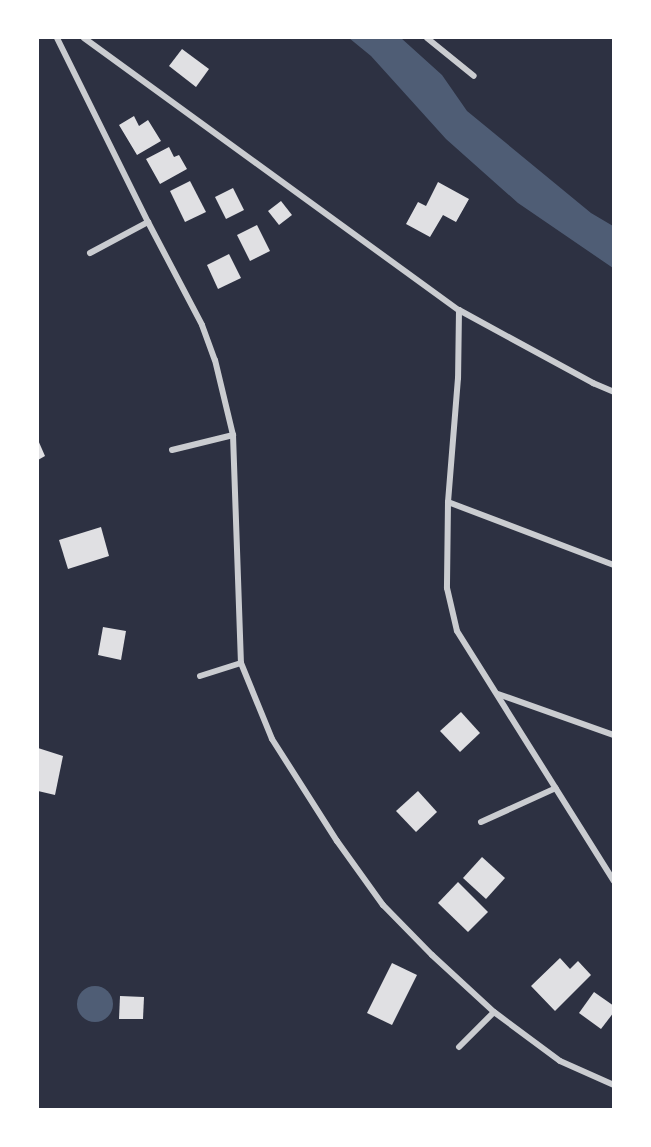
<!DOCTYPE html>
<style>
body{margin:0}
#map{position:relative;width:651px;height:1147px;overflow:hidden;background:#2d3142;font-family:Ubuntu,sans-serif}
div>[style]{position:absolute}
.water>*{inset:0;background:#4f5d75}
.round{border-radius:50%}
.building>*{inset:0;background:#e0e0e3}
.minor>*{height:6px;margin:-3px;padding:0 3px;transform-origin:3px;border-radius:3px;background:#caccd0}
span{translate:-50% -50%;white-space:nowrap;text-align:center;line-height:1.15;-webkit-text-stroke:4.5px #fff;paint-order:stroke}
.frame{position:absolute;inset:0;border:39px solid #fff;pointer-events:none}
</style>
<div id="map">
<div class="water">
<div style="clip-path:polygon(349px 38px,401px 38px,442px 75px,467px 111px,591px 213px,613px 226px,613px 268px,518px 203px,446px 139px,371px 56px)"></div>
<div class="round" style="left:77px;top:986px;width:36px;height:36px"></div>
</div>
<div class="building">
<div style="clip-path:polygon(182px 49px,209px 69px,196px 87px,169px 66px)"></div>
<div style="clip-path:polygon(134px 116px,139px 126px,148px 120px,161px 141px,137px 155px,119px 125px)"></div>
<div style="clip-path:polygon(169px 147px,174px 157px,179px 155px,187px 169px,160px 184px,146px 159px)"></div>
<div style="clip-path:polygon(190px 181px,206px 212px,185px 222px,170px 191px)"></div>
<div style="clip-path:polygon(438px 182px,469px 199px,456px 222px,443px 215px,430px 237px,406px 224px,418px 202px,426px 206px)"></div>
<div style="clip-path:polygon(233px 188px,244px 210px,226px 219px,215px 197px)"></div>
<div style="clip-path:polygon(281px 201px,292px 215px,279px 225px,268px 211px)"></div>
<div style="clip-path:polygon(257px 225px,270px 251px,250px 261px,237px 235px)"></div>
<div style="clip-path:polygon(229px 254px,241px 278px,218px 289px,207px 265px)"></div>
<div style="clip-path:polygon(38px 440px,45px 456px,38px 460px)"></div>
<div style="clip-path:polygon(101px 527px,109px 556px,68px 569px,59px 540px)"></div>
<div style="clip-path:polygon(103px 627px,126px 631px,121px 660px,98px 655px)"></div>
<div style="clip-path:polygon(461px 712px,480px 733px,460px 752px,440px 731px)"></div>
<div style="clip-path:polygon(38px 748px,63px 756px,55px 795px,38px 791px)"></div>
<div style="clip-path:polygon(418px 791px,437px 812px,416px 832px,396px 811px)"></div>
<div style="clip-path:polygon(482px 857px,505px 878px,486px 899px,463px 878px)"></div>
<div style="clip-path:polygon(458px 882px,488px 912px,468px 932px,438px 903px)"></div>
<div style="clip-path:polygon(560px 958px,570px 969px,578px 961px,591px 975px,555px 1011px,531px 986px)"></div>
<div style="clip-path:polygon(392px 963px,417px 975px,392px 1025px,367px 1013px)"></div>
<div style="clip-path:polygon(594px 992px,614px 1006px,614px 1012px,601px 1029px,579px 1013px)"></div>
<div style="clip-path:polygon(120px 996px,144px 997px,143px 1019px,119px 1019px)"></div>
</div>
<div class="minor">
<div style="left:57px;top:38px;width:205px;rotate:63.7deg"></div>
<div style="left:148px;top:222px;width:116px;rotate:62.3deg"></div>
<div style="left:202px;top:325px;width:37px;rotate:70deg"></div>
<div style="left:215px;top:360px;width:77px;rotate:76.5deg"></div>
<div style="left:233px;top:435px;width:228px;rotate:88deg"></div>
<div style="left:241px;top:663px;width:82px;rotate:67.8deg"></div>
<div style="left:272px;top:739px;width:121px;rotate:57.5deg"></div>
<div style="left:337px;top:841px;width:79px;rotate:54.3deg"></div>
<div style="left:383px;top:905px;width:70px;rotate:45.6deg"></div>
<div style="left:432px;top:955px;width:84px;rotate:42.6deg"></div>
<div style="left:494px;top:1012px;width:82px;rotate:36.6deg"></div>
<div style="left:560px;top:1061px;width:59px;rotate:24deg"></div>
<div style="left:84px;top:38px;width:463px;rotate:36deg"></div>
<div style="left:459px;top:310px;width:153px;rotate:28.6deg"></div>
<div style="left:593px;top:383px;width:23px;rotate:23deg"></div>
<div style="left:427px;top:38px;width:60px;rotate:39deg"></div>
<div style="left:90px;top:253px;width:66px;rotate:-28.1deg"></div>
<div style="left:459px;top:310px;width:68px;rotate:90.8deg"></div>
<div style="left:458px;top:378px;width:124px;rotate:94.6deg"></div>
<div style="left:448px;top:502px;width:86px;rotate:90.7deg"></div>
<div style="left:447px;top:588px;width:44px;rotate:76.9deg"></div>
<div style="left:457px;top:631px;width:295px;rotate:57.9deg"></div>
<div style="left:172px;top:450px;width:63px;rotate:-13.8deg"></div>
<div style="left:448px;top:502px;width:178px;rotate:20.8deg"></div>
<div style="left:200px;top:676px;width:43px;rotate:-17.6deg"></div>
<div style="left:498px;top:694px;width:123px;rotate:19.5deg"></div>
<div style="left:481px;top:822px;width:82px;rotate:-24.4deg"></div>
<div style="left:459px;top:1047px;width:49px;rotate:-45deg"></div>
</div>
<div class="frame"></div>
</div>
